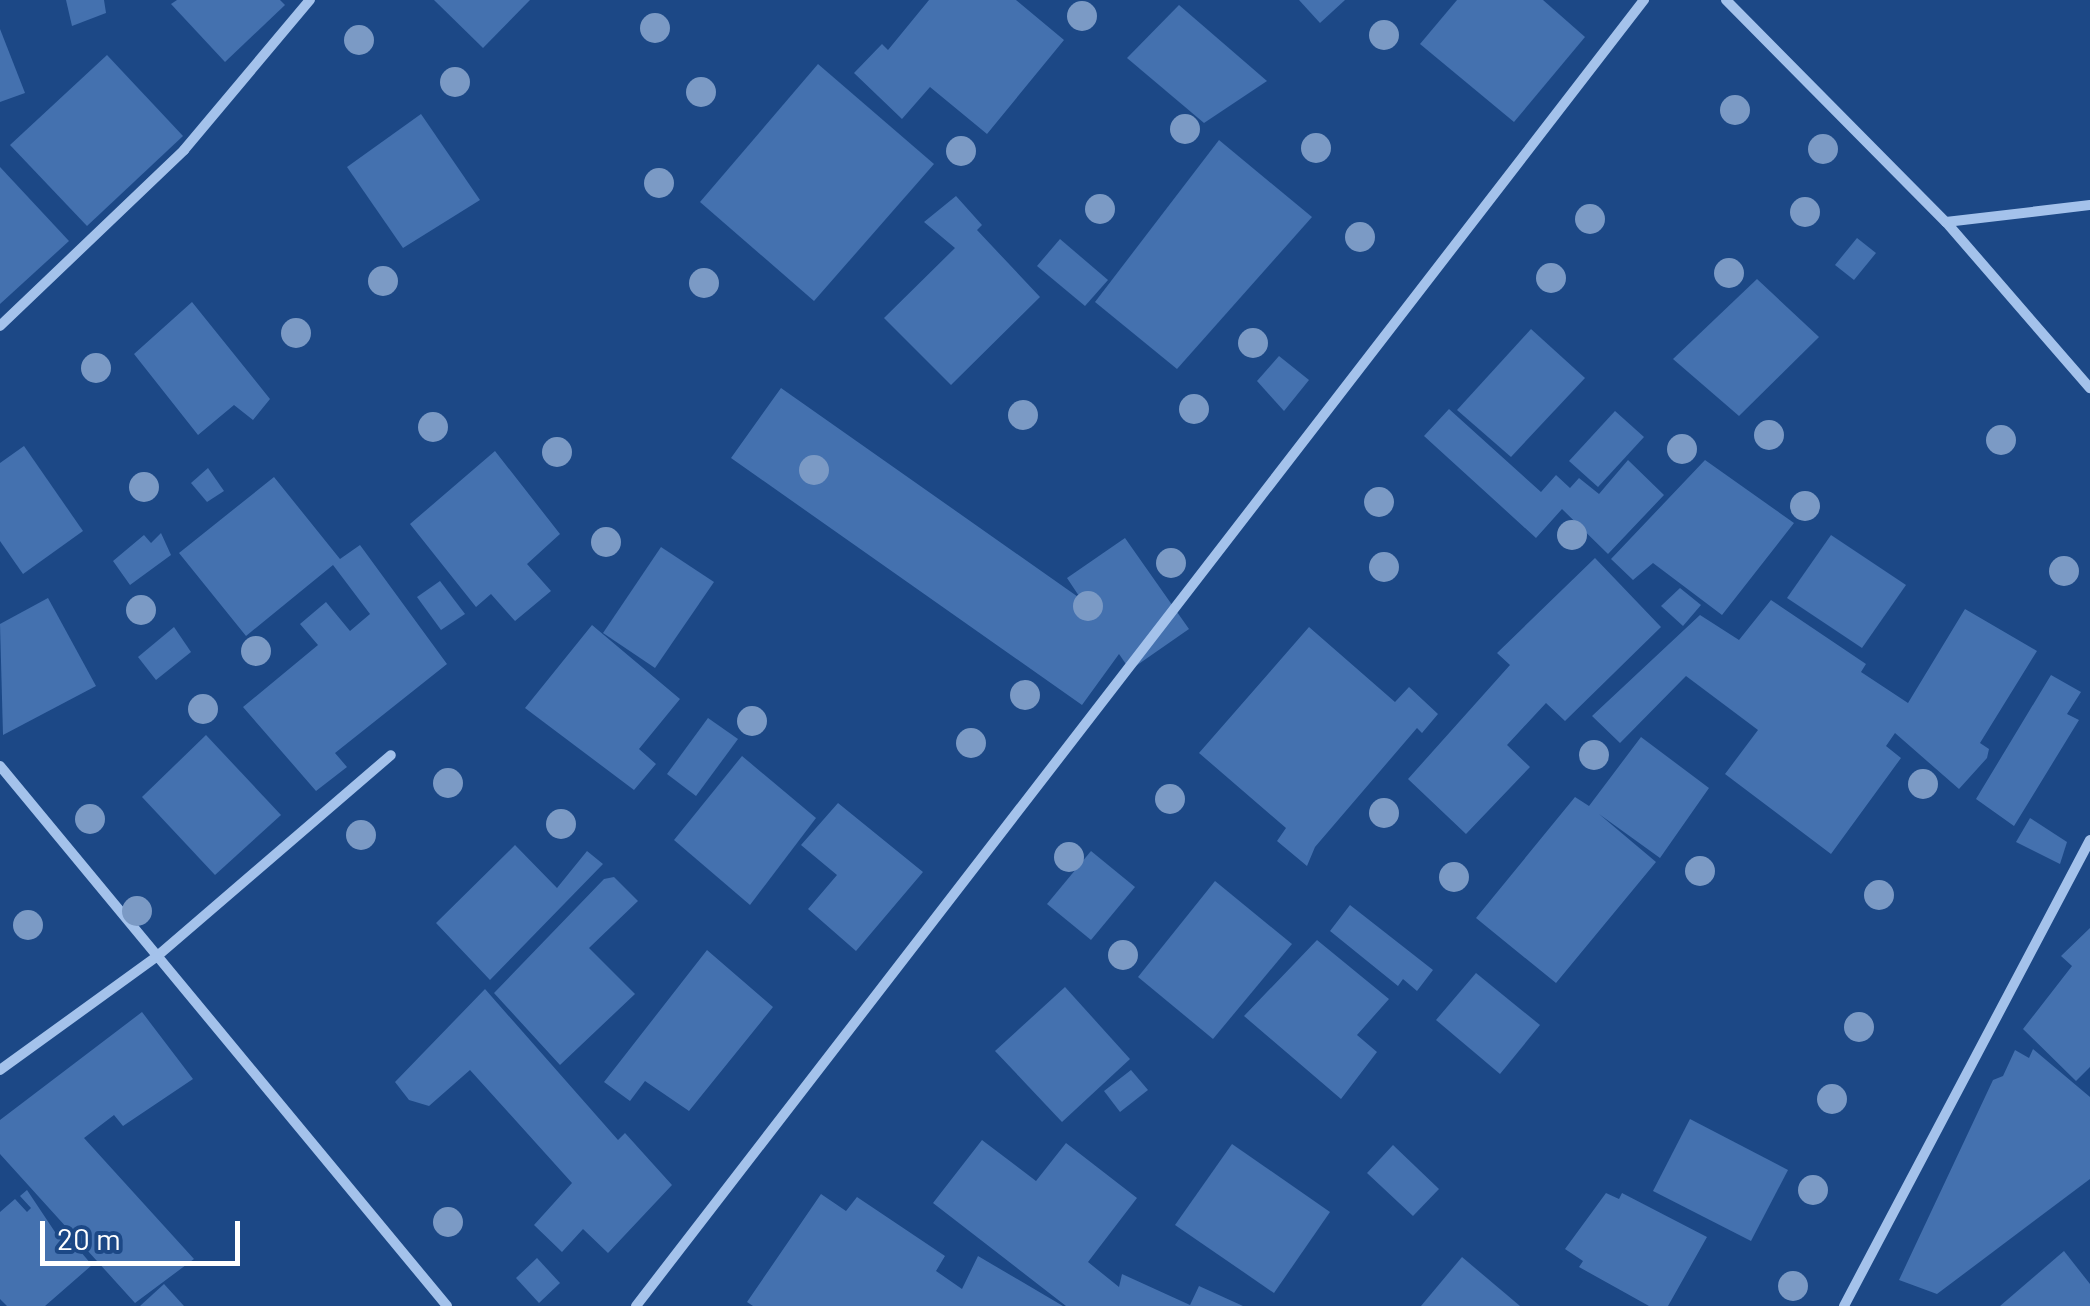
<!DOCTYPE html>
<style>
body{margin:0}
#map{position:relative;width:2090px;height:1306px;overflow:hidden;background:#1c4886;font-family:Barlow,sans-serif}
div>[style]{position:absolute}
.building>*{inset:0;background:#4471af}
.minor>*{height:10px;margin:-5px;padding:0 5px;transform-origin:5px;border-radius:5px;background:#a4c2eb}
.trees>*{width:30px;height:30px;margin:-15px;border-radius:50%;background:#7b9ac5}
span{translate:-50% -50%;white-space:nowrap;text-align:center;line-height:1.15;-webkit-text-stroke:9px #1c4886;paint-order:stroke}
.scale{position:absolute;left:40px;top:1221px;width:200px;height:45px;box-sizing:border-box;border:5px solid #fff;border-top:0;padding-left:12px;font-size:30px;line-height:35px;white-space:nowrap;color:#fff;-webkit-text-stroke:8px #1c4886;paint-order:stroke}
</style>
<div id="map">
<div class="building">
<div style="clip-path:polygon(66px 0,104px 0,106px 13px,72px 26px)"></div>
<div style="clip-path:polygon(177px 0,280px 0,285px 5px,225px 62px,171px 4px)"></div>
<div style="clip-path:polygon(434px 0,530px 0,483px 48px)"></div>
<div style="clip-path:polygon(929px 0,1016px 0,1064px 40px,987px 134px,930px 87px,902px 119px,854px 73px,882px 44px,888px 50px)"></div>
<div style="clip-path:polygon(1299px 0,1345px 0,1320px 23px)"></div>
<div style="clip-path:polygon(1457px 0,1543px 0,1585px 37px,1514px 122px,1420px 44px)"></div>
<div style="clip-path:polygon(1179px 5px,1267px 81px,1204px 123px,1127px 58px)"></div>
<div style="clip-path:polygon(0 29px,25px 93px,0 102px)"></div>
<div style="clip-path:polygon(107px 55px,183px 136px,87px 226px,10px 145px)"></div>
<div style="clip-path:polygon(818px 64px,934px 164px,814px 301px,700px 202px)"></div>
<div style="clip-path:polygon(421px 114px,480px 200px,403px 248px,347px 167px)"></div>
<div style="clip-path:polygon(1219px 140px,1312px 217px,1177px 369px,1095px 302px)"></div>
<div style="clip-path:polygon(0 167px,69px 241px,0 304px)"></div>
<div style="clip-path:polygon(956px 196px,982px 225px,977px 230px,1040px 297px,951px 385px,884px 318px,955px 248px,924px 222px)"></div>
<div style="clip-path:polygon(1857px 238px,1876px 253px,1854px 280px,1835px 265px)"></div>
<div style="clip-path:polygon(1060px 239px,1108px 280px,1085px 306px,1037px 266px)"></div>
<div style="clip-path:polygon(1757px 279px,1819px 337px,1739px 416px,1673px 359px)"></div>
<div style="clip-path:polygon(192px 302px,270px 399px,253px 420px,234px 405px,198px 435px,134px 354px)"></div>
<div style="clip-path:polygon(1531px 329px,1585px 378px,1511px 457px,1457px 410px)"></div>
<div style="clip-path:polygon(1279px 356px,1309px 380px,1284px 411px,1257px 381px)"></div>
<div style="clip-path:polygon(781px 388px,1081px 599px,1067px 578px,1125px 538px,1189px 629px,1130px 670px,1119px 654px,1082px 705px,731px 458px)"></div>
<div style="clip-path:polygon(1449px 409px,1541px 492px,1556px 475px,1570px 488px,1579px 478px,1599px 494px,1628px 460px,1664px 495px,1608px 554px,1562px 509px,1536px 538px,1424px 436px)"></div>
<div style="clip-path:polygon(1615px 411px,1644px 437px,1598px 487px,1569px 461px)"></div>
<div style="clip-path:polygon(24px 446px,83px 531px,23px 574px,0 541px,0 463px)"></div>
<div style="clip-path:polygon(495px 451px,560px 534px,527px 564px,551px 591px,515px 621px,491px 594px,476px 607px,410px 524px)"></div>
<div style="clip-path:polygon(1705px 460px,1794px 523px,1722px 615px,1653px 563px,1633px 580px,1611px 559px)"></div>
<div style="clip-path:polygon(208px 468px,224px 491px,207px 502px,191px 483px)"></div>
<div style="clip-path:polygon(274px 477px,340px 559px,360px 545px,447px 664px,335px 753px,347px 767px,316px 791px,243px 707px,318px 645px,300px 624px,326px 602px,350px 631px,370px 614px,333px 565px,246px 636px,179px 553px)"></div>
<div style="clip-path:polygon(161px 533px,171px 555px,130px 585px,113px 561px,144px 535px,151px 543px)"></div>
<div style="clip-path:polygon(1831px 535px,1906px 585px,1862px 648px,1787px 598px)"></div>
<div style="clip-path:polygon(661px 547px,714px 582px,655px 668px,603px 633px)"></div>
<div style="clip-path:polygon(1595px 558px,1661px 627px,1565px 721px,1546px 703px,1507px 745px,1530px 767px,1466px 834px,1408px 779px,1510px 665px,1497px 653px)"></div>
<div style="clip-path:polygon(440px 581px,465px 614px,441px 630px,417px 597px)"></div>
<div style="clip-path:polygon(1680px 588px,1701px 605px,1683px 626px,1661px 606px)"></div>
<div style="clip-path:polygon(48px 598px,96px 686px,3px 735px,0 624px)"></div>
<div style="clip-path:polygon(1771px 600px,1866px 664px,1861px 672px,1908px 703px,1965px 609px,2037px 651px,1980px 743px,1989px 749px,1987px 758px,1959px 789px,1895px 733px,1886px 746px,1901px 758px,1831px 854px,1725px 774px,1758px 730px,1686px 676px,1620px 743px,1592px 716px,1700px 615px,1739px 640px)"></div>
<div style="clip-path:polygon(592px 625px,680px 699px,639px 749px,656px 764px,634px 790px,525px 708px)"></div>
<div style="clip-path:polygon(174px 627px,191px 652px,156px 680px,138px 657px)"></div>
<div style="clip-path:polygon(1309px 627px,1395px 702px,1409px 687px,1438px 714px,1422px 733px,1417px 728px,1315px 847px,1307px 866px,1277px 841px,1286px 828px,1199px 753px)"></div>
<div style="clip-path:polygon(2051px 675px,2081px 692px,2067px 714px,2079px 720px,2014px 826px,1976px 799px)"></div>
<div style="clip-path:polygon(708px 718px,738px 739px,696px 796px,667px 774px)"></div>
<div style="clip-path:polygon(206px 735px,281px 815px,215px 875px,142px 797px)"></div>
<div style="clip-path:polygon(1641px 737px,1709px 788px,1660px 858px,1599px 814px,1656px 862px,1556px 983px,1476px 918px,1575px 797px,1589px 806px)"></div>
<div style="clip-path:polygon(742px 756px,816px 818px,750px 905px,674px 840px)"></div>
<div style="clip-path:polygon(838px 803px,923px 872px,856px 951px,808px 909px,837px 875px,801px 845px)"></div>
<div style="clip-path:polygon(2030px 818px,2067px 842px,2060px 864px,2016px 842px)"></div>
<div style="clip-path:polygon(515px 845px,557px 888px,587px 851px,603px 864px,490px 980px,436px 923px)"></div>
<div style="clip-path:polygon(1091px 851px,1135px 887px,1091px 940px,1047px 904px)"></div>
<div style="clip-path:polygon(614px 877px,638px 901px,589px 948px,635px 994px,560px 1065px,494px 993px,604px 879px)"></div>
<div style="clip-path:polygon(1215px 881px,1292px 944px,1213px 1039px,1138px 977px)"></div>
<div style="clip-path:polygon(1350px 905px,1433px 970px,1417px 991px,1403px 979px,1398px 986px,1330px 931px)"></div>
<div style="clip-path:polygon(2090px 928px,2090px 1067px,2076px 1081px,2023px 1029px,2072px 966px,2061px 956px)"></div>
<div style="clip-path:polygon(1317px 940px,1389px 999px,1357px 1035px,1377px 1052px,1341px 1099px,1244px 1016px)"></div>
<div style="clip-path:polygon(707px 950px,773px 1007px,689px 1111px,645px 1081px,630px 1101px,604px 1082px)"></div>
<div style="clip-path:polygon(1476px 973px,1540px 1025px,1500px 1074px,1436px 1020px)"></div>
<div style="clip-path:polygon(1065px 987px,1130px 1059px,1062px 1122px,995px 1051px)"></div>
<div style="clip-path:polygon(485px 989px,618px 1140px,625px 1133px,672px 1185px,608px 1253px,583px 1229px,562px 1252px,534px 1225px,572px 1183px,470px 1070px,429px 1106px,409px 1100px,395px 1082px)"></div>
<div style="clip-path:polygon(142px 1012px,193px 1079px,123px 1126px,114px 1115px,84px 1138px,194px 1259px,135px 1303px,0 1154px,0 1120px)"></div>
<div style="clip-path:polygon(2033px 1049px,2090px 1097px,2090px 1179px,1937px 1294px,1899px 1280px,1993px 1080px,2003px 1076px,2015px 1050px,2029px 1058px)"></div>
<div style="clip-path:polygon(1131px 1070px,1148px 1090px,1120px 1112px,1104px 1091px)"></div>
<div style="clip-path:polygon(1690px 1119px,1788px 1170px,1751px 1241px,1653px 1191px)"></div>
<div style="clip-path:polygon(982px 1140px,1036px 1181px,1066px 1143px,1137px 1198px,1088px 1262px,1119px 1287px,1122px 1274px,1190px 1305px,1199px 1286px,1243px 1306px,1066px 1306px,933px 1203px)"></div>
<div style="clip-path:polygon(1232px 1144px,1330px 1212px,1274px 1293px,1175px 1225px)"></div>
<div style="clip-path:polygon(1393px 1145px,1439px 1189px,1413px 1216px,1367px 1173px)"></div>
<div style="clip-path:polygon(27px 1190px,57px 1235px,62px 1230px,92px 1265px,45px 1306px,7px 1306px,0 1299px,0 1212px,15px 1199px,27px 1212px,31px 1208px,20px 1196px)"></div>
<div style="clip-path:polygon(1606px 1193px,1619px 1199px,1622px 1193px,1707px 1237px,1668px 1306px,1649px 1306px,1579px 1267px,1583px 1261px,1565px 1249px)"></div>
<div style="clip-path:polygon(821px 1194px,846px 1211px,857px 1197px,945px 1256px,936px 1271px,962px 1289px,978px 1256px,1063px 1306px,753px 1306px,747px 1302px)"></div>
<div style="clip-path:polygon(2064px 1251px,2090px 1284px,2090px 1306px,2000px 1306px)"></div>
<div style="clip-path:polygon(1462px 1257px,1520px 1306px,1421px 1306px)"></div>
<div style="clip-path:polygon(537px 1258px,560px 1283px,539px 1303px,516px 1278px)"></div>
<div style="clip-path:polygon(164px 1284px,184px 1306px,140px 1306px)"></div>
</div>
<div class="minor">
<div style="left:1726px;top:0;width:313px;rotate:45.3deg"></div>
<div style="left:1946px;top:222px;width:220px;rotate:49.1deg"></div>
<div style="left:1946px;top:222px;width:145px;rotate:-6.7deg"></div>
<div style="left:0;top:326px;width:255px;rotate:-43.7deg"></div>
<div style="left:184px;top:150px;width:196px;rotate:-50deg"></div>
<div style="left:0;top:766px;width:701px;rotate:50.38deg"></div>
<div style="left:0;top:1070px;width:191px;rotate:-35.9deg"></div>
<div style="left:155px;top:958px;width:311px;rotate:-40.7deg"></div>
<div style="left:636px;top:1306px;width:1650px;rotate:-52.34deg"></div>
<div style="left:1844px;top:1306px;width:527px;rotate:-62.17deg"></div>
</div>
<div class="trees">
<div style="left:1082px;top:16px"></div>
<div style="left:655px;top:28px"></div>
<div style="left:1384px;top:35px"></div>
<div style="left:359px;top:40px"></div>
<div style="left:455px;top:82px"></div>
<div style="left:701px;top:92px"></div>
<div style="left:1735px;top:110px"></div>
<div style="left:1185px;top:129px"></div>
<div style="left:1316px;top:148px"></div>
<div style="left:1823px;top:149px"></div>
<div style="left:961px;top:151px"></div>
<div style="left:659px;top:183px"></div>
<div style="left:1100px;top:209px"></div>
<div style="left:1805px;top:212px"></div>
<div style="left:1590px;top:219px"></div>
<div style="left:1360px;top:237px"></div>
<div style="left:1729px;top:273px"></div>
<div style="left:1551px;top:278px"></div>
<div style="left:383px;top:281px"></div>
<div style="left:704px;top:283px"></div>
<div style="left:296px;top:333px"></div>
<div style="left:1253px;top:343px"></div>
<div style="left:96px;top:368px"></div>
<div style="left:1194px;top:409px"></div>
<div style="left:1023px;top:415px"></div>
<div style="left:433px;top:427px"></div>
<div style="left:1769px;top:435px"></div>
<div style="left:2001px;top:440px"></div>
<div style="left:1682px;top:449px"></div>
<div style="left:557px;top:452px"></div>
<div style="left:814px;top:470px"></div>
<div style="left:144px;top:487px"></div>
<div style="left:1379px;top:502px"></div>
<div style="left:1805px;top:506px"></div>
<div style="left:1572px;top:535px"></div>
<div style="left:606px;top:542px"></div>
<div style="left:1171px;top:563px"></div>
<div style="left:1384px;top:567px"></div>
<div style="left:2064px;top:571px"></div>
<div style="left:1088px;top:606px"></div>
<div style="left:141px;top:610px"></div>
<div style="left:256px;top:651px"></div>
<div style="left:1025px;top:695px"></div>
<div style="left:203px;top:709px"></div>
<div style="left:752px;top:721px"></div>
<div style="left:971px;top:743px"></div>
<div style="left:1594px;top:755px"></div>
<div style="left:448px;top:783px"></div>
<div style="left:1923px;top:784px"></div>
<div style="left:1170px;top:799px"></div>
<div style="left:1384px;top:813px"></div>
<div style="left:90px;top:819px"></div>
<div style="left:561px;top:824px"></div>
<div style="left:361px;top:835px"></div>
<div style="left:1069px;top:857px"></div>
<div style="left:1700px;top:871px"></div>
<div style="left:1454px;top:877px"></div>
<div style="left:1879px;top:895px"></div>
<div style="left:137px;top:911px"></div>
<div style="left:28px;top:925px"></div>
<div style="left:1123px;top:955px"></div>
<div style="left:1859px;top:1027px"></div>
<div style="left:1832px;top:1099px"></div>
<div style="left:1813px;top:1190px"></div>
<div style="left:448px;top:1222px"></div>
<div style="left:1793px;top:1286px"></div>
</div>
<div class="scale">20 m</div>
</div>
